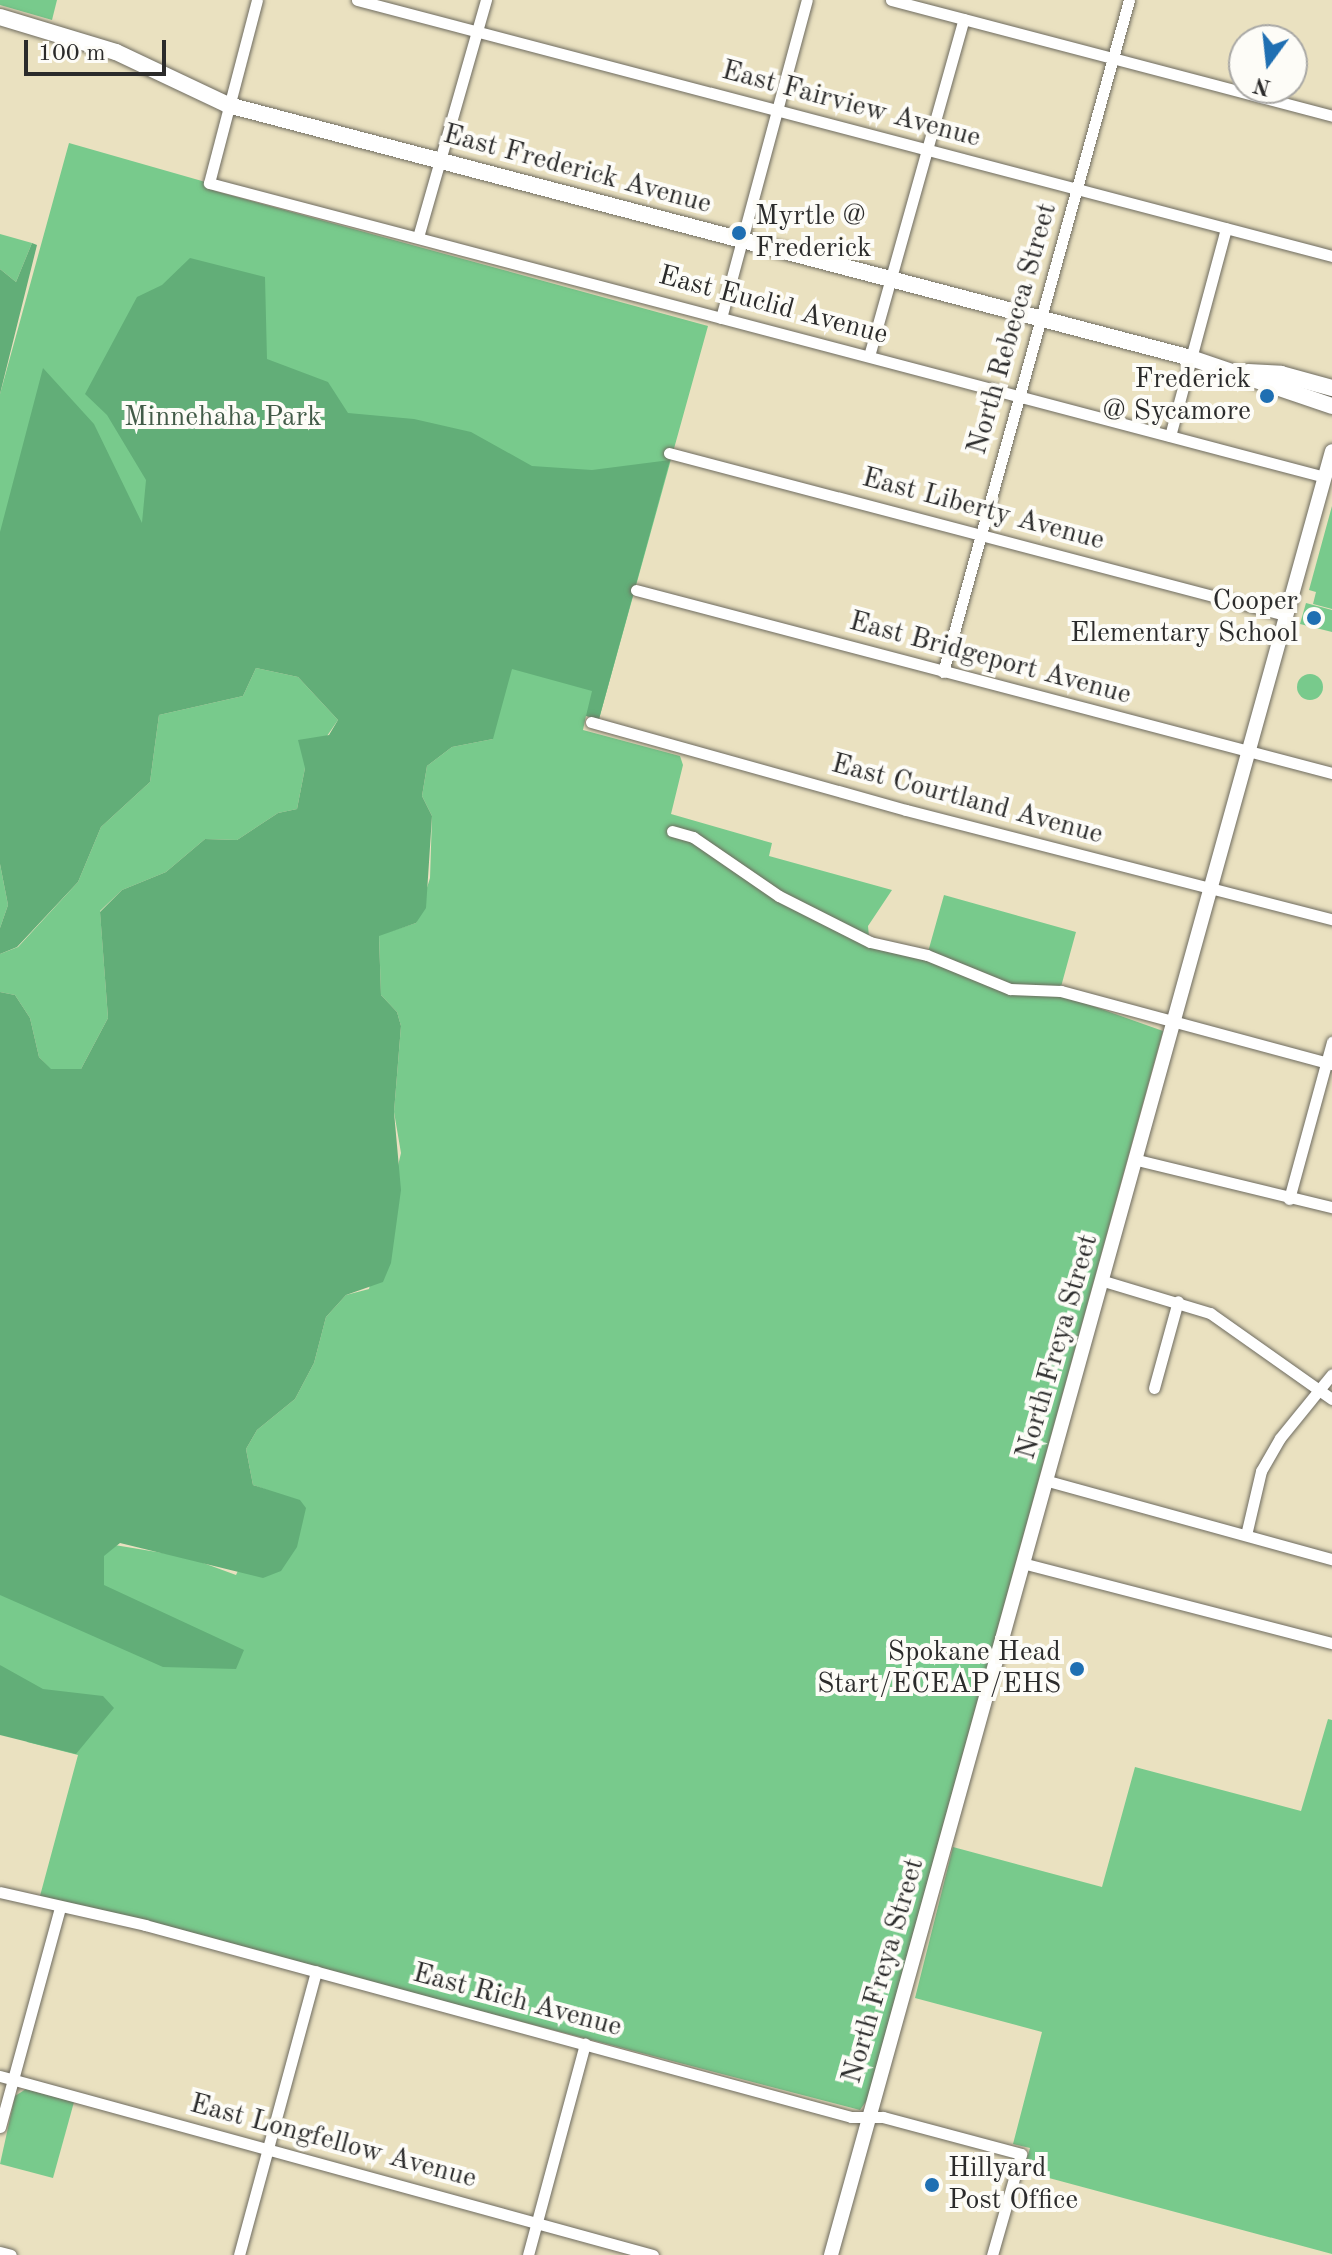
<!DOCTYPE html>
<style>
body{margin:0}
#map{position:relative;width:1332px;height:2255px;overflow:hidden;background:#eae1c0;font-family:"Old Standard TT",serif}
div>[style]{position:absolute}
.green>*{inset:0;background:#78ca8c}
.round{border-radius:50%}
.forest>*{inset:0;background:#62ae78}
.roads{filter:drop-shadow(0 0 2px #6e6b5f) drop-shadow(0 0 2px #6e6b5f)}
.minor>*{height:11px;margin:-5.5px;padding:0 5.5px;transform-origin:5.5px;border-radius:5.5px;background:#fff}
.tertiary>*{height:14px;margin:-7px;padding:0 7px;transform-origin:7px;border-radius:7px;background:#fff}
.secondary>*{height:16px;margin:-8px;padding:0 8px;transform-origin:8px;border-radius:8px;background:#fff}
.dots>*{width:22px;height:22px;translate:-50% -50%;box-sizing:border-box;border:4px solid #fdfcf7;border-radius:50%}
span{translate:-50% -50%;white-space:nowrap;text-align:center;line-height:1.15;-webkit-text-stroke:8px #fdfcf7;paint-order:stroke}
.street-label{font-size:28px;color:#2b2b2b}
.poi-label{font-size:28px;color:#2b2b2b}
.left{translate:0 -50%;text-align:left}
.right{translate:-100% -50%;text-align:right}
.park-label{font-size:28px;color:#425b48}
.north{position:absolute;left:1228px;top:24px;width:80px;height:80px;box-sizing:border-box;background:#fdfcf7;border:2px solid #a9a8a5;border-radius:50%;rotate:195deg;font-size:22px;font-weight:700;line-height:32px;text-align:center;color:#2b2b2b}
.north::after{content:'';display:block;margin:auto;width:28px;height:36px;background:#1f6fb2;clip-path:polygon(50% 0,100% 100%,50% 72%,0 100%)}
.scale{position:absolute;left:24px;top:40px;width:142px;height:36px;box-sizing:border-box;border:4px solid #2b2b2b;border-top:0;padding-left:10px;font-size:24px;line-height:28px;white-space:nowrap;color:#2b2b2b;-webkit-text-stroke:6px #fdfcf7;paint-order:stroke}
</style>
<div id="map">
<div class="green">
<div style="clip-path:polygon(0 0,57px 0,52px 20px,0 5px)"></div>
<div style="clip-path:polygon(69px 143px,209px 183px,215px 191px,708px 326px,599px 719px,586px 716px,583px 730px,680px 756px,683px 765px,671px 814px,772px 843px,769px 856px,892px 890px,868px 926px,869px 937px,928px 952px,944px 895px,1076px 932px,1059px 994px,1163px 1031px,867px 2100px,860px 2110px,40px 1896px,78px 1755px,27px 1742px,0 1665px,0 1526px,187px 1557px,236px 1575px,275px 1493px,253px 1485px,246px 1449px,257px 1430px,295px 1399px,314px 1363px,326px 1317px,346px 1295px,369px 1289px,401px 1153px,394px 1112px,401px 1026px,397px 1012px,381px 995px,379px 935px,416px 923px,430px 878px,432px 816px,422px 796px,427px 766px,452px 747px,493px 739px,98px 608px,0 711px,0 394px)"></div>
<div style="clip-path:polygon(0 234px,32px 243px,16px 282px,0 269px)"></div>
<div style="clip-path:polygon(1332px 506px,1332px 609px,1313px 604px,1316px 592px,1309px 590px)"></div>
<div style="clip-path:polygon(1306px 603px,1332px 610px,1332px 632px,1300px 624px)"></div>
<div style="clip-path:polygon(256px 668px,298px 677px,338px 720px,305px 768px,297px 809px,278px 813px,237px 840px,205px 839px,166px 872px,122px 890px,100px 911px,108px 1018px,81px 1069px,51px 1070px,39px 1057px,30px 1018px,15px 995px,0 992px,0 954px,18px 947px,78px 882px,101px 827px,150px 782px,159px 715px,243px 696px)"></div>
<div class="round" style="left:1297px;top:674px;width:26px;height:26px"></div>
<div style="clip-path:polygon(0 864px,8px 905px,0 928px)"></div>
<div style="clip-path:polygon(1328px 1719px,1332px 1720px,1332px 2254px,1023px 2171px,1030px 2148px,1013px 2144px,1042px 2032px,915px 1998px,953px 1847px,1102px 1887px,1135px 1767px,1301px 1811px)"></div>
<div style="clip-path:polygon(26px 2089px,74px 2102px,53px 2178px,0 2164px,15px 2096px)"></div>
</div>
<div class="forest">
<div style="clip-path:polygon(32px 243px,37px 245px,0 394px,0 269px,16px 282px)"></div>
<div style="clip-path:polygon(190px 258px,265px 277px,267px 359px,328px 382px,348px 413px,414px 419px,471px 432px,532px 466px,592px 470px,670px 460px,599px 719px,586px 716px,592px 691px,512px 669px,493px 739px,452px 747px,427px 766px,422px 796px,432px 816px,426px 908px,416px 923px,379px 936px,381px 995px,397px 1012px,401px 1026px,394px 1112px,401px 1190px,391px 1263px,383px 1282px,346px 1295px,326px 1317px,314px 1363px,295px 1399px,257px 1430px,246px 1449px,253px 1485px,300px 1500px,306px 1508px,297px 1547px,281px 1571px,263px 1578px,120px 1543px,104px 1556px,104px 1585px,244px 1650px,236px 1669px,163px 1667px,0 1595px,0 992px,15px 995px,30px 1018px,39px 1057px,51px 1069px,81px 1069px,108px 1018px,100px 912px,122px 890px,166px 872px,205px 839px,237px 840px,278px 813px,297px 809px,305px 768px,298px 740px,329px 735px,338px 720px,298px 677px,256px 668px,243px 696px,159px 715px,150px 782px,101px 827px,78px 882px,17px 947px,0 954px,0 928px,8px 905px,0 864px,0 532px,43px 368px,94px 424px,142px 523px,146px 480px,107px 415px,85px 394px,137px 297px,162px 285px)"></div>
<div style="clip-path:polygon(0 1665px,43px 1689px,103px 1696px,114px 1708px,76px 1754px,0 1735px)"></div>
</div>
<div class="roads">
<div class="minor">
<div style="left:257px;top:0;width:189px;rotate:104.7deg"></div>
<div style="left:209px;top:183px;width:1154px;rotate:14.76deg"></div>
<div style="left:357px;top:0;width:1008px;rotate:14.71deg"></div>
<div style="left:891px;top:0;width:456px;rotate:14.7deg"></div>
<div style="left:418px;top:237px;width:247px;rotate:-74deg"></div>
<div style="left:721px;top:318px;width:329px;rotate:-74.9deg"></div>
<div style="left:869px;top:356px;width:350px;rotate:-74.3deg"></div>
<div style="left:1170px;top:436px;width:215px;rotate:-74.9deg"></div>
<div style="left:669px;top:453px;width:637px;rotate:14.73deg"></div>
<div style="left:636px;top:590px;width:720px;rotate:14.73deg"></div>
<div style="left:943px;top:672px;width:697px;rotate:-74.53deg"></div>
<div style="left:591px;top:722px;width:327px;rotate:15.6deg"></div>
<div style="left:906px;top:810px;width:440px;rotate:14.4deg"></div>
<div style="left:672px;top:831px;width:22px;rotate:16deg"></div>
<div style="left:693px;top:837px;width:104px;rotate:34.5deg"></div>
<div style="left:779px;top:896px;width:102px;rotate:26.8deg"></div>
<div style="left:870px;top:942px;width:58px;rotate:12.8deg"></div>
<div style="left:927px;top:955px;width:90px;rotate:22.3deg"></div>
<div style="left:1010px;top:989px;width:51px;rotate:2.2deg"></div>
<div style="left:1061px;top:991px;width:281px;rotate:15.1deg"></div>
<div style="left:1137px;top:1160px;width:201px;rotate:13.6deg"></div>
<div style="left:1289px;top:1199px;width:163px;rotate:-74.7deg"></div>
<div style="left:1104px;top:1281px;width:111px;rotate:16.8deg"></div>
<div style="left:1210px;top:1313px;width:149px;rotate:35.2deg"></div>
<div style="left:1154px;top:1388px;width:90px;rotate:-74.6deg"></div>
<div style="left:1048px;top:1481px;width:295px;rotate:15.4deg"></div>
<div style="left:1246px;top:1535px;width:66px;rotate:-76.8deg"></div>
<div style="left:1261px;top:1471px;width:38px;rotate:-60deg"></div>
<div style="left:1280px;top:1438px;width:82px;rotate:-50.9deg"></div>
<div style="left:1026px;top:1564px;width:316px;rotate:14.5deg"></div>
<div style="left:0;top:1892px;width:149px;rotate:12.8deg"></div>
<div style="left:145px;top:1925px;width:732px;rotate:15.21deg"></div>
<div style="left:851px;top:2117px;width:32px"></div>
<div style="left:883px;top:2117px;width:143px;rotate:15deg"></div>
<div style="left:1021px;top:2154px;width:105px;rotate:106deg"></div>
<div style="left:0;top:2076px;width:677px;rotate:15.33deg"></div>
<div style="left:0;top:2127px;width:227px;rotate:-74.7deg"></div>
<div style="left:0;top:2252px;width:11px;rotate:15deg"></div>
<div style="left:239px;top:2255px;width:294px;rotate:-74.8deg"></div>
<div style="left:528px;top:2255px;width:219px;rotate:-74.9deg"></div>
</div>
<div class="tertiary">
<div style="left:831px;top:2255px;width:1872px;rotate:-74.48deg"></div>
</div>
<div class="secondary">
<div style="left:0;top:17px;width:121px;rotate:16.8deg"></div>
<div style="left:116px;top:52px;width:124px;rotate:25.3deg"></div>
<div style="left:228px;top:105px;width:996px;rotate:14.72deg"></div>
<div style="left:1191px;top:358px;width:149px;rotate:18.8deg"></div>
<div style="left:1248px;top:372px;width:33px;rotate:3deg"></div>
<div style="left:1281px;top:374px;width:53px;rotate:15.4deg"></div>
</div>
</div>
<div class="dots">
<div style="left:739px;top:233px;background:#1f6fb2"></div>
<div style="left:1267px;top:396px;background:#1f6fb2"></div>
<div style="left:1314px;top:618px;background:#1f6fb2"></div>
<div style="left:1077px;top:1669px;background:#1f6fb2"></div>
<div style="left:932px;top:2185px;background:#1f6fb2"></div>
</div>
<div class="street-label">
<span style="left:851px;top:105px;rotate:15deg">East Fairview Avenue</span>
<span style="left:577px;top:170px;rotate:15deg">East Frederick Avenue</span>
<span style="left:773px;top:306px;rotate:15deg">East Euclid Avenue</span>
<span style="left:1013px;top:329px;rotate:-74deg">North Rebecca Street</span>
<span style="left:983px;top:510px;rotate:15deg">East Liberty Avenue</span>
<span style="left:990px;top:659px;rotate:15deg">East Bridgeport Avenue</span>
<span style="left:967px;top:800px;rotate:15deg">East Courtland Avenue</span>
<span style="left:1058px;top:1347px;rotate:-74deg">North Freya Street</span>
<span style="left:884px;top:1971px;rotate:-74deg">North Freya Street</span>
<span style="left:517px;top:2001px;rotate:15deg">East Rich Avenue</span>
<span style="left:333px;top:2142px;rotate:15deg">East Longfellow Avenue</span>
</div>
<div class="poi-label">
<span class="left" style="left:755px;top:233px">Myrtle @<br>Frederick</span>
<span class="right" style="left:1251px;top:396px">Frederick<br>@ Sycamore</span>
<span class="right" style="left:1298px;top:618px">Cooper<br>Elementary School</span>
<span class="right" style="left:1061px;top:1669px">Spokane Head<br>Start/ECEAP/EHS</span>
<span class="left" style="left:948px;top:2185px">Hillyard<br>Post Office</span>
</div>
<div class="park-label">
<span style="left:223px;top:418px">Minnehaha Park</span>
</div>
<div class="north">N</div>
<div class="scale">100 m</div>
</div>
